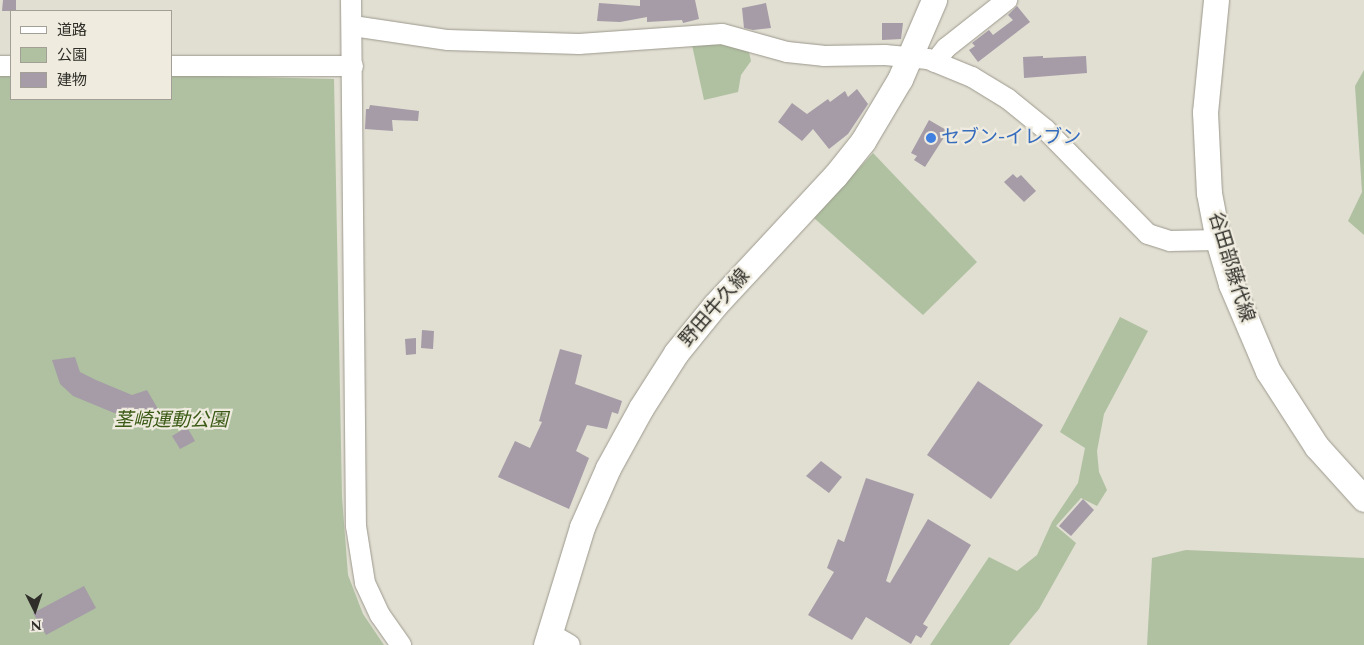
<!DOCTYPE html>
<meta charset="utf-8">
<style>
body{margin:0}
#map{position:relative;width:1364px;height:645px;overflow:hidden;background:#e1ded2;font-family:Spectral,"Noto Sans JP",serif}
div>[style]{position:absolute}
.green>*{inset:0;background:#afc1a1}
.building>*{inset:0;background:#a59ca7}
.roads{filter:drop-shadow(0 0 1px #9c998d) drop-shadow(0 0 1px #9c998d)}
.minor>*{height:20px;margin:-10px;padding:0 10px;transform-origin:10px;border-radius:10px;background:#fff}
.major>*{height:25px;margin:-12.5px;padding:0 12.5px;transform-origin:12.5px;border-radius:12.5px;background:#fff}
.dots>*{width:14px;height:14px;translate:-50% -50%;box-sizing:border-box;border:2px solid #efecdf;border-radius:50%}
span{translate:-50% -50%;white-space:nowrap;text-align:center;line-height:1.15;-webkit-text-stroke:4.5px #efecdf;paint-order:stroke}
.shop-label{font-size:19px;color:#366cbe}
.left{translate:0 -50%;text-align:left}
.street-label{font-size:19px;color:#2f2e29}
.park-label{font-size:19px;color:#3b5b16;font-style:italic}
.legend{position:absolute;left:10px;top:10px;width:162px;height:90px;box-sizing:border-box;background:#efecdf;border:1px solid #a2a096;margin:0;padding:6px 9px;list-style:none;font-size:15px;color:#2f2e29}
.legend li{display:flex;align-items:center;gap:10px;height:25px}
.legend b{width:25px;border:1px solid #a2a096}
.north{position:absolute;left:10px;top:585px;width:50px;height:50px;-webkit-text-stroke:4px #efecdf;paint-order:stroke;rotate:176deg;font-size:14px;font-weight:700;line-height:20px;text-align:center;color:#2f2e29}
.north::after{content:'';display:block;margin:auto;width:18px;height:22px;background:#2f2e29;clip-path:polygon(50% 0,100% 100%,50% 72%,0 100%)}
</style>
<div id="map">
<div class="green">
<div style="clip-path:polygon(734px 44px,749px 52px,751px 61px,741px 75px,738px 92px,704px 100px,692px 45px)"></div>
<div style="clip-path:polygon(1364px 70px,1364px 235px,1348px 221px,1362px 192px,1355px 86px)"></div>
<div style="clip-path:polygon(0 72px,11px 72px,11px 99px,171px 99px,171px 75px,334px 79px,342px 497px,348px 575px,363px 614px,384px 645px,0 645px)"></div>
<div style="clip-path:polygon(873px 153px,977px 262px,923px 315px,814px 218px)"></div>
<div style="clip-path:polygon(1120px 317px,1148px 331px,1104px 414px,1097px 451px,1099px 472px,1107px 490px,1097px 506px,1081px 498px,1056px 526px,1076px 543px,1039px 609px,1009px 645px,930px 645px,989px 557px,1017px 571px,1037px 555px,1052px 522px,1078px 483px,1085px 448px,1060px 432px)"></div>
<div style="clip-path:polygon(1186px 550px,1364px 558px,1364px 645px,1147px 645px,1152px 558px)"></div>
</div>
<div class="building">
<div style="clip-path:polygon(3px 0,16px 0,16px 11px,2px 11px)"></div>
<div style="clip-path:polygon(640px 0,695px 0,699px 19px,683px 23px,682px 20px,647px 22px,647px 17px,620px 22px,597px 21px,599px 3px,640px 6px)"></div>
<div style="clip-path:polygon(766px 3px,771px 28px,753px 30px,744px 28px,742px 8px)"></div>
<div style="clip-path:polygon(1017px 6px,1030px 22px,978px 62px,969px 50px,975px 46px,972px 43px,989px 30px,993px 35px,1013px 20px,1008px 15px)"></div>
<div style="clip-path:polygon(882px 23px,903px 23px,901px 39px,882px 40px)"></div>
<div style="clip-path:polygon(1043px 56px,1043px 58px,1086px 56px,1087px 73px,1024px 78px,1023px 57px)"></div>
<div style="clip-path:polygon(857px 89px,868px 104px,848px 134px,829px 149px,813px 129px,802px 141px,778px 122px,792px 103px,807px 114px,828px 99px,830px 102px,845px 91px,848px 97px)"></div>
<div style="clip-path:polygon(370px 105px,419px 111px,418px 121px,392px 120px,393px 131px,365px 129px,366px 109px,369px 109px)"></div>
<div style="clip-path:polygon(929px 120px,948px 131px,925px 167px,914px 160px,917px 156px,911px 153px)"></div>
<div style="clip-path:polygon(1013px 174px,1017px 178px,1021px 175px,1036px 191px,1024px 202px,1004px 182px)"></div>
<div style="clip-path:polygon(422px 330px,434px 331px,433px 349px,421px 348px)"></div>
<div style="clip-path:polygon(416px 338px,416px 354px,406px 355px,405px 339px)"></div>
<div style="clip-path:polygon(560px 349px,582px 355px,575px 384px,622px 401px,618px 414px,612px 412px,607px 429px,587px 425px,576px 451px,589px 458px,569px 509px,498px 477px,515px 441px,530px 448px,542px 422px,539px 421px)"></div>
<div style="clip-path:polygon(75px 357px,80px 372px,96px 380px,132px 395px,147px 390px,158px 409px,147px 416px,124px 417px,73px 396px,60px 384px,52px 360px)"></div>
<div style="clip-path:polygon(978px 381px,1043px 425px,991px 499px,927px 455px)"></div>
<div style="clip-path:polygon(187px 427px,195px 441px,180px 449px,172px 436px)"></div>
<div style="clip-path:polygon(821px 461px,842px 477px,829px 493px,806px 476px)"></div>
<div style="clip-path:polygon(866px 478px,914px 494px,886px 581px,890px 583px,928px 519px,971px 545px,923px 624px,928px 627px,921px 638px,916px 635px,911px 644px,866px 617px,852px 640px,808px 615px,834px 572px,827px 568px,838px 539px,844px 542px)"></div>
<div style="clip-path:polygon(1083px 499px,1094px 510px,1071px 536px,1059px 526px)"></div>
<div style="clip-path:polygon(84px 586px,96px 608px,46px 635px,33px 613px)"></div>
</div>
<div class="roads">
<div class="minor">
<div style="left:351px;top:0;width:526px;rotate:89.46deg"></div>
<div style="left:356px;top:526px;width:58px;rotate:81deg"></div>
<div style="left:365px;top:583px;width:35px;rotate:65deg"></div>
<div style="left:380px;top:615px;width:37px;rotate:55deg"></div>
<div style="left:353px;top:26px;width:96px;rotate:8.4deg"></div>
<div style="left:448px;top:40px;width:131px;rotate:1.7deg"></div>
<div style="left:579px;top:44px;width:143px;rotate:-4deg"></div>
<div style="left:722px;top:34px;width:67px;rotate:15.5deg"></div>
<div style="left:787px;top:52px;width:36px;rotate:6deg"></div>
<div style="left:823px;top:56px;width:62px;rotate:-0.9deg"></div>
<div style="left:885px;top:55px;width:43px;rotate:5.3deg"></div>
<div style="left:928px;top:59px;width:48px;rotate:22.2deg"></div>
<div style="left:972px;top:77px;width:42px;rotate:31.4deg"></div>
<div style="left:1008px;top:99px;width:48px;rotate:39deg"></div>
<div style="left:1045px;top:129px;width:147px;rotate:45.6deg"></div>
<div style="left:1148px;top:234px;width:23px;rotate:18deg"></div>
<div style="left:1170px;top:241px;width:48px;rotate:-1.2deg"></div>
<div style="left:935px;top:62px;width:18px;rotate:-52deg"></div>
<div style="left:946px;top:48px;width:78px;rotate:-38.2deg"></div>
<div style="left:0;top:66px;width:11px"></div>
<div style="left:171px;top:66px;width:182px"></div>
<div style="left:549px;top:633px;width:24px;rotate:30deg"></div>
</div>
<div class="major">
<div style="left:1216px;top:0;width:113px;rotate:95.6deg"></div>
<div style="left:1205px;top:112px;width:81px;rotate:87.2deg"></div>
<div style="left:1209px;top:193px;width:48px;rotate:79.2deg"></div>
<div style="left:1218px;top:240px;width:46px;rotate:73.5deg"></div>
<div style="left:1231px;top:284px;width:95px;rotate:67deg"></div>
<div style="left:1268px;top:371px;width:90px;rotate:57.2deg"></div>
<div style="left:1317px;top:447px;width:70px;rotate:47.9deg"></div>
<div style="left:546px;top:645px;width:123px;rotate:-73deg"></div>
<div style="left:582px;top:527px;width:64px;rotate:-66.2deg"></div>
<div style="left:608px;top:468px;width:68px;rotate:-61.2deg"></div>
<div style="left:641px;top:408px;width:65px;rotate:-57.5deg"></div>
<div style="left:676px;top:353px;width:62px;rotate:-50.9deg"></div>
<div style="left:715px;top:305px;width:176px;rotate:-47.1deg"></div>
<div style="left:835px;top:176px;width:45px;rotate:-51.3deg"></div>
<div style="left:863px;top:141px;width:72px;rotate:-59.2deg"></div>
<div style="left:900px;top:79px;width:86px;rotate:-66.7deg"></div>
</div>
</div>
<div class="dots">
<div style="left:931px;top:138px;background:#3f7fe0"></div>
</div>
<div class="shop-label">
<span class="left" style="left:941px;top:138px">セブン-イレブン</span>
</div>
<div class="street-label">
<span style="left:1231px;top:267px;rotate:73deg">谷田部藤代線</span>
<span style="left:715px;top:308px;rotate:-49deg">野田牛久線</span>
</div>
<div class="park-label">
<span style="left:171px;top:421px">茎崎運動公園</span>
</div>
<ul class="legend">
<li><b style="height:6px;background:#fff"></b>道路</li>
<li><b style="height:14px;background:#afc1a1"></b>公園</li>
<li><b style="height:14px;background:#a59ca7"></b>建物</li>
</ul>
<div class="north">N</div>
</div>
